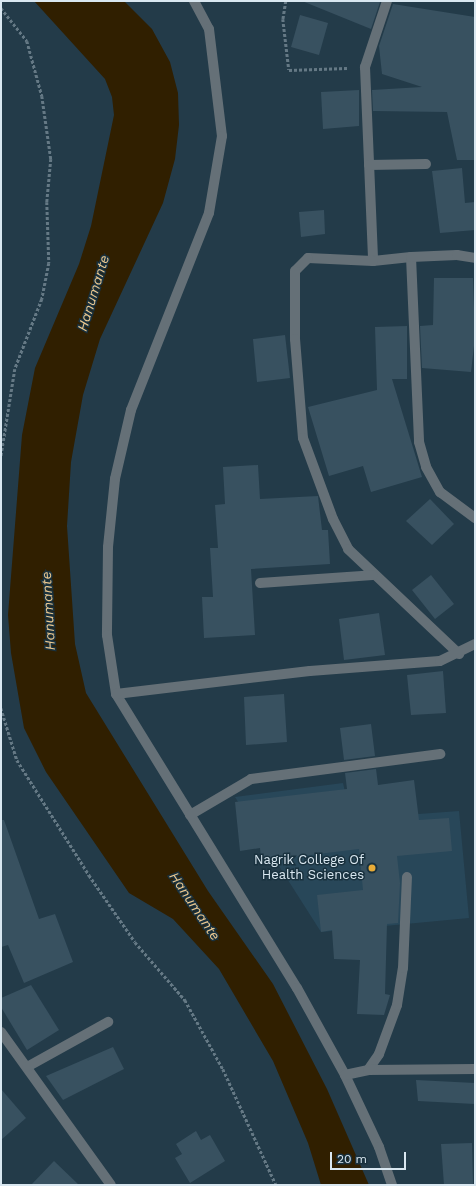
<!DOCTYPE html>
<style>
body{margin:0}
#map{position:relative;width:476px;height:1186px;overflow:hidden;background:#233b49;font-family:"Work Sans",sans-serif}
div>[style]{position:absolute}
.built>*{inset:0;background:#284759}
.water>*{inset:0;background:#301f00}
.building>*{inset:0;background:#385160}
.path>*{height:2.5px;margin-top:-1.25px;transform-origin:0;background:repeating-linear-gradient(90deg,#657985 0 3px,transparent 0 5px)}
.minor>*{height:10px;margin:-5px;padding:0 5px;transform-origin:5px;border-radius:5px;background:#657077}
.dots>*{width:11px;height:11px;translate:-50% -50%;box-sizing:border-box;border:2px solid #19313e;border-radius:50%}
span{translate:-50% -50%;white-space:nowrap;text-align:center;line-height:1.15;-webkit-text-stroke:3px #19313e;paint-order:stroke}
.poi-label{font-size:13px;color:#d9e7f0}
.right{translate:-100% -50%;text-align:right}
.water-label{font-size:14px;color:#ebc88f;font-style:italic}
.frame{position:absolute;inset:0;border:2px solid #d9e7f0;pointer-events:none}
.scale{position:absolute;left:330px;top:1152px;width:76px;height:18px;box-sizing:border-box;border:2px solid #d9e7f0;border-top:0;padding-left:5px;font-size:12px;line-height:14px;white-space:nowrap;color:#d9e7f0;-webkit-text-stroke:3px #19313e;paint-order:stroke}
</style>
<div id="map">
<div class="built">
<div style="clip-path:polygon(343px 783px,351px 819px,459px 811px,469px 918px,321px 932px,235px 797px)"></div>
</div>
<div class="water">
<div style="clip-path:polygon(34px 1px,124px 1px,152px 29px,170px 62px,178px 93px,179px 125px,175px 159px,163px 203px,100px 339px,83px 395px,71px 462px,67px 526px,75px 644px,86px 693px,208px 891px,273px 984px,327px 1089px,369px 1185px,321px 1185px,308px 1143px,273px 1061px,219px 969px,173px 919px,129px 893px,46px 772px,24px 728px,11px 653px,8px 615px,22px 435px,35px 368px,79px 264px,91px 226px,114px 115px,112px 97px,105px 79px)"></div>
</div>
<div class="building">
<div style="clip-path:polygon(302px 1px,372px 1px,380px 2px,371px 29px)"></div>
<div style="clip-path:polygon(393px 4px,475px 17px,475px 160px,457px 160px,447px 112px,373px 111px,372px 90px,422px 87px,382px 74px,379px 46px)"></div>
<div style="clip-path:polygon(300px 15px,328px 23px,319px 55px,291px 47px)"></div>
<div style="clip-path:polygon(359px 90px,359px 126px,323px 129px,321px 92px)"></div>
<div style="clip-path:polygon(462px 168px,465px 203px,475px 202px,475px 230px,440px 233px,432px 171px)"></div>
<div style="clip-path:polygon(324px 210px,325px 234px,301px 237px,299px 212px)"></div>
<div style="clip-path:polygon(434px 278px,473px 278px,475px 337px,471px 372px,422px 368px,420px 326px,433px 325px)"></div>
<div style="clip-path:polygon(407px 326px,407px 379px,392px 379px,422px 477px,371px 492px,363px 466px,329px 476px,308px 407px,377px 390px,375px 327px)"></div>
<div style="clip-path:polygon(285px 335px,290px 378px,257px 382px,253px 339px)"></div>
<div style="clip-path:polygon(258px 465px,260px 499px,318px 496px,322px 530px,328px 530px,330px 564px,251px 569px,255px 635px,204px 638px,202px 597px,213px 597px,210px 548px,218px 548px,215px 505px,225px 504px,223px 467px)"></div>
<div style="clip-path:polygon(430px 499px,454px 524px,432px 545px,406px 521px)"></div>
<div style="clip-path:polygon(431px 575px,454px 604px,435px 619px,412px 590px)"></div>
<div style="clip-path:polygon(379px 613px,385px 655px,344px 660px,339px 619px)"></div>
<div style="clip-path:polygon(443px 671px,446px 713px,411px 715px,407px 675px)"></div>
<div style="clip-path:polygon(284px 694px,287px 742px,246px 745px,244px 697px)"></div>
<div style="clip-path:polygon(371px 724px,375px 756px,344px 760px,340px 728px)"></div>
<div style="clip-path:polygon(376px 769px,378px 785px,414px 780px,419px 820px,449px 818px,452px 851px,397px 856px,400px 883px,398px 923px,387px 924px,385px 994px,390px 995px,384px 1015px,357px 1014px,360px 960px,334px 959px,332px 930px,321px 932px,317px 895px,363px 890px,359px 849px,261px 861px,260px 848px,240px 851px,235px 802px,347px 789px,345px 773px)"></div>
<div style="clip-path:polygon(1px 820px,4px 820px,39px 919px,55px 914px,73px 962px,24px 983px,8px 945px,1px 947px)"></div>
<div style="clip-path:polygon(31px 985px,59px 1030px,27px 1050px,1px 1007px,1px 998px)"></div>
<div style="clip-path:polygon(113px 1047px,124px 1069px,63px 1100px,46px 1076px)"></div>
<div style="clip-path:polygon(416px 1080px,475px 1083px,475px 1104px,418px 1101px)"></div>
<div style="clip-path:polygon(1px 1089px,26px 1118px,1px 1140px)"></div>
<div style="clip-path:polygon(196px 1131px,201px 1140px,210px 1135px,225px 1161px,190px 1183px,175px 1158px,182px 1154px,176px 1144px)"></div>
<div style="clip-path:polygon(472px 1143px,473px 1185px,444px 1185px,441px 1144px)"></div>
<div style="clip-path:polygon(54px 1161px,79px 1185px,31px 1185px)"></div>
</div>
<div class="path">
<div style="left:286px;top:1px;width:18px;rotate:99deg"></div>
<div style="left:283px;top:19px;width:51px;rotate:83.3deg"></div>
<div style="left:289px;top:70px;width:58px;rotate:-2deg"></div>
<div style="left:1px;top:8px;width:42px;rotate:51.8deg"></div>
<div style="left:27px;top:41px;width:57px;rotate:74.7deg"></div>
<div style="left:42px;top:96px;width:64px;rotate:81.9deg"></div>
<div style="left:51px;top:159px;width:43px;rotate:95.3deg"></div>
<div style="left:47px;top:202px;width:61px;rotate:88.1deg"></div>
<div style="left:49px;top:263px;width:37px;rotate:101deg"></div>
<div style="left:42px;top:299px;width:75px;rotate:111.1deg"></div>
<div style="left:15px;top:369px;width:89px;rotate:99deg"></div>
<div style="left:1px;top:708px;width:54px;rotate:72.9deg"></div>
<div style="left:17px;top:760px;width:136px;rotate:57.9deg"></div>
<div style="left:89px;top:875px;width:81px;rotate:55.5deg"></div>
<div style="left:135px;top:942px;width:77px;rotate:49.2deg"></div>
<div style="left:185px;top:1000px;width:79px;rotate:61.2deg"></div>
<div style="left:223px;top:1069px;width:128px;rotate:65.4deg"></div>
</div>
<div class="minor">
<div style="left:194px;top:1px;width:32px;rotate:62deg"></div>
<div style="left:209px;top:29px;width:108px;rotate:83.1deg"></div>
<div style="left:222px;top:136px;width:78px;rotate:99.6deg"></div>
<div style="left:209px;top:213px;width:212px;rotate:111.6deg"></div>
<div style="left:131px;top:410px;width:71px;rotate:103.1deg"></div>
<div style="left:115px;top:479px;width:68px;rotate:95.9deg"></div>
<div style="left:108px;top:547px;width:88px;rotate:90.7deg"></div>
<div style="left:107px;top:635px;width:60px;rotate:81.3deg"></div>
<div style="left:116px;top:694px;width:345px;rotate:58.4deg"></div>
<div style="left:297px;top:988px;width:99px;rotate:61.1deg"></div>
<div style="left:345px;top:1075px;width:80px;rotate:64.7deg"></div>
<div style="left:379px;top:1147px;width:40px;rotate:71.1deg"></div>
<div style="left:387px;top:1px;width:70px;rotate:108.4deg"></div>
<div style="left:365px;top:67px;width:194px;rotate:87.6deg"></div>
<div style="left:373px;top:261px;width:38px;rotate:-6deg"></div>
<div style="left:411px;top:257px;width:185px;rotate:87.5deg"></div>
<div style="left:419px;top:442px;width:26px;rotate:74deg"></div>
<div style="left:426px;top:467px;width:29px;rotate:61deg"></div>
<div style="left:440px;top:492px;width:44px;rotate:36.6deg"></div>
<div style="left:369px;top:165px;width:57px;rotate:-1deg"></div>
<div style="left:411px;top:257px;width:46px;rotate:-2.5deg"></div>
<div style="left:457px;top:255px;width:18px;rotate:9deg"></div>
<div style="left:373px;top:261px;width:65px;rotate:-177.4deg"></div>
<div style="left:308px;top:258px;width:18px;rotate:135deg"></div>
<div style="left:295px;top:271px;width:68px;rotate:90deg"></div>
<div style="left:295px;top:339px;width:99px;rotate:85.4deg"></div>
<div style="left:303px;top:438px;width:86px;rotate:69.7deg"></div>
<div style="left:333px;top:519px;width:34px;rotate:63deg"></div>
<div style="left:348px;top:549px;width:153px;rotate:43.4deg"></div>
<div style="left:260px;top:583px;width:113px;rotate:-4deg"></div>
<div style="left:116px;top:694px;width:195px;rotate:-6.8deg"></div>
<div style="left:310px;top:671px;width:130px;rotate:-4.4deg"></div>
<div style="left:440px;top:661px;width:39px;rotate:-26deg"></div>
<div style="left:190px;top:815px;width:71px;rotate:-30.5deg"></div>
<div style="left:251px;top:779px;width:191px;rotate:-7.5deg"></div>
<div style="left:1px;top:1032px;width:188px;rotate:54.3deg"></div>
<div style="left:27px;top:1067px;width:93px;rotate:-29.1deg"></div>
<div style="left:368px;top:1070px;width:19px;rotate:-55deg"></div>
<div style="left:379px;top:1054px;width:52px;rotate:-69.8deg"></div>
<div style="left:397px;top:1005px;width:37px;rotate:-81deg"></div>
<div style="left:403px;top:968px;width:91px;rotate:-87.5deg"></div>
<div style="left:345px;top:1075px;width:24px;rotate:-12deg"></div>
<div style="left:368px;top:1070px;width:107px;rotate:-0.5deg"></div>
</div>
<div class="dots">
<div style="left:372px;top:868px;background:#e8ab37"></div>
</div>
<div class="poi-label">
<span class="right" style="left:364px;top:868px">Nagrik College Of<br>Health Sciences</span>
</div>
<div class="water-label">
<span style="left:93px;top:293px;rotate:-73deg">Hanumante</span>
<span style="left:48px;top:611px;rotate:-93deg">Hanumante</span>
<span style="left:195px;top:906px;rotate:56deg">Hanumante</span>
</div>
<div class="frame"></div>
<div class="scale">20 m</div>
</div>
